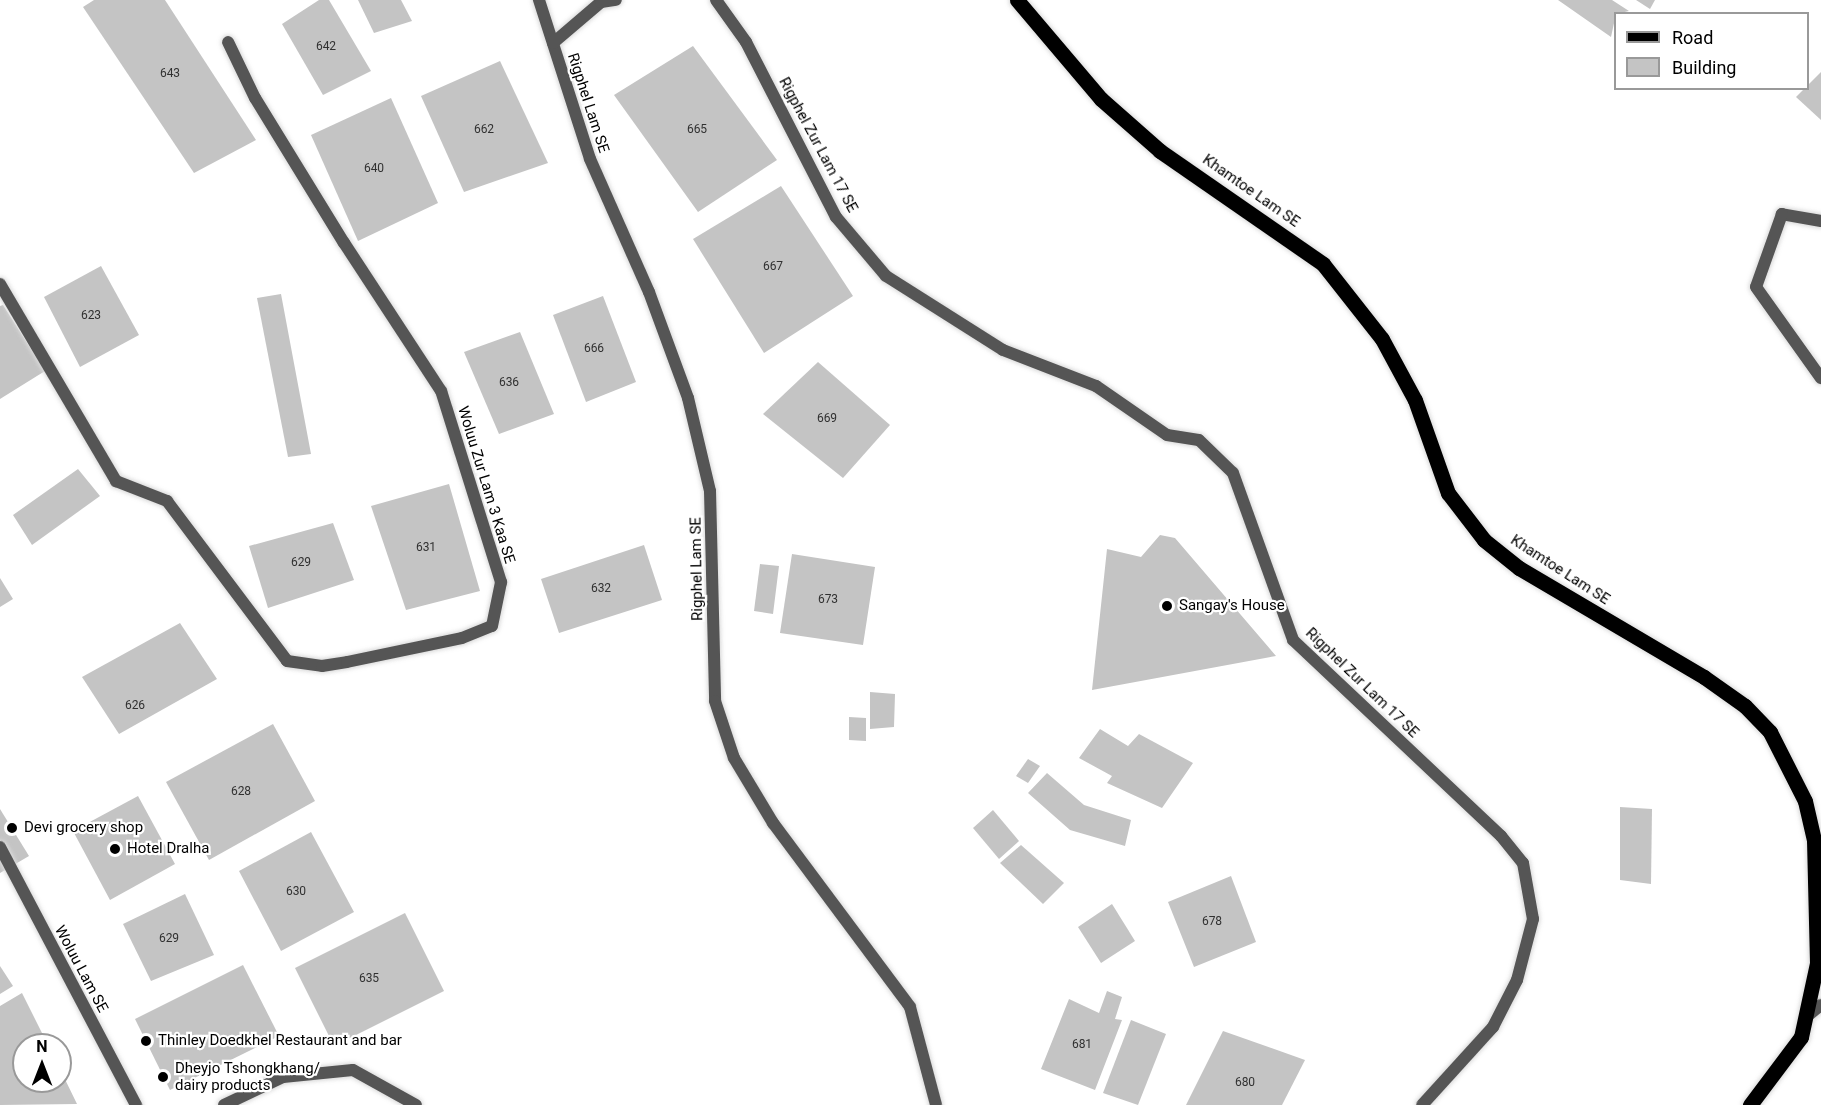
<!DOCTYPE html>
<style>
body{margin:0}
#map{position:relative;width:1821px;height:1105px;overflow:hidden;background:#fff;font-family:Roboto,sans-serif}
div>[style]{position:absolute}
.building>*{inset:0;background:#c4c4c4}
.roads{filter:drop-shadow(0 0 2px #dbdbdb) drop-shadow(0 0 2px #dbdbdb)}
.street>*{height:12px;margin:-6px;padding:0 6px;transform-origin:6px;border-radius:6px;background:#555}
.primary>*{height:15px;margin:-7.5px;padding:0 7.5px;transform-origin:7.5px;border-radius:7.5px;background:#000}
.dots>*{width:16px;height:16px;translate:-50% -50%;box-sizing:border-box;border:3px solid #fff;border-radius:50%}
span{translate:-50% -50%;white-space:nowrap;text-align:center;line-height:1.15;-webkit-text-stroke:4.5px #fff;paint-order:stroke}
.number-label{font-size:12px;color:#313131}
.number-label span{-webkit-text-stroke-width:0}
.street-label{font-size:15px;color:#000}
.poi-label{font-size:15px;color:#000}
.left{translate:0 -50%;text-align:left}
.legend{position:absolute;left:1614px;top:12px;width:195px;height:78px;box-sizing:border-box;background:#fff;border:2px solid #999;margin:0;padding:8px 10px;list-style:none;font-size:18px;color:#000}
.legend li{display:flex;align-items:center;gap:12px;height:30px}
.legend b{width:30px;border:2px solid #999}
.north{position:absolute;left:12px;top:1033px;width:60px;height:60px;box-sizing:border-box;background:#fff;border:2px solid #999;border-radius:50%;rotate:0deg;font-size:16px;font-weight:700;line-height:24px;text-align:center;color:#000}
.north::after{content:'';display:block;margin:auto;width:21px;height:27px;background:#000;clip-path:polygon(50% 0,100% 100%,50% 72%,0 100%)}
</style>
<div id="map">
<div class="building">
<div style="clip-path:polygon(94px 0,165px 0,256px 140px,194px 173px,83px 7px)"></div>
<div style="clip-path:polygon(319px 0,329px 0,371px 71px,323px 95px,282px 24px)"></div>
<div style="clip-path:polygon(358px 0,401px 0,412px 21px,374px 33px)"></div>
<div style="clip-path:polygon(1558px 0,1612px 0,1629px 11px,1616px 14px,1611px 37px)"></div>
<div style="clip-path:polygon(1636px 0,1655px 0,1650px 9px)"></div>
<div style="clip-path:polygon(693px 46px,777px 160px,698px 212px,614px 95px)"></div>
<div style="clip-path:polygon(500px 61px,548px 163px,464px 192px,421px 96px)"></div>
<div style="clip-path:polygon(1821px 72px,1821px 120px,1796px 97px)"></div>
<div style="clip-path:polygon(391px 98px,438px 203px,358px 241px,311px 135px)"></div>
<div style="clip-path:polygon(781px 186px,853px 296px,764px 353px,693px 239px)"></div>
<div style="clip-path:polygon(101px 266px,139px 335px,80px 367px,44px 297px)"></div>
<div style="clip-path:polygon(281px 294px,311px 454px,288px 457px,257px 298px)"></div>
<div style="clip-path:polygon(603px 296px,636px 382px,586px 402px,553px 315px)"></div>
<div style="clip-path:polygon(3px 305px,45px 371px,0 399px,0 306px)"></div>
<div style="clip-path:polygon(520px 332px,554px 414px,499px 434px,464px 352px)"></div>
<div style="clip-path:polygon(818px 362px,890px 425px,843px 478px,763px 414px)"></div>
<div style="clip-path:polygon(78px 469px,100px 496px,32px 545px,13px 515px)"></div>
<div style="clip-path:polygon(449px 484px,480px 591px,406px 610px,371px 506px)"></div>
<div style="clip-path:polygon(333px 523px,354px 580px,268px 608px,249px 546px)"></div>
<div style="clip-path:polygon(1160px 535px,1175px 538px,1276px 656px,1092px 690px,1107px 549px,1141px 557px)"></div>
<div style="clip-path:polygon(644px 545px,662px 600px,559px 633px,541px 579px)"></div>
<div style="clip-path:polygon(792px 554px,875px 567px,863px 645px,780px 633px)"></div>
<div style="clip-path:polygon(760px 564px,779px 566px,773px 614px,754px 611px)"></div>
<div style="clip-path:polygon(0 578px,13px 599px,0 607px)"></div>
<div style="clip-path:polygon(180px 623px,217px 679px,119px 734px,82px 677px)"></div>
<div style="clip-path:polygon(870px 692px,895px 694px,894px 727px,870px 729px)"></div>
<div style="clip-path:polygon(849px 717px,866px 718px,866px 741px,849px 740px)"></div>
<div style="clip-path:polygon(273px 724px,315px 801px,209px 860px,166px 782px)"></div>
<div style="clip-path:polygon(1100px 729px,1128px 746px,1139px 734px,1193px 763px,1162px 808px,1107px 783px,1112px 776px,1079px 758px)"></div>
<div style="clip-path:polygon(1028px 759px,1040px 766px,1028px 783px,1016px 776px)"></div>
<div style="clip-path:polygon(1047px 773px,1084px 805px,1131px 820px,1125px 846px,1070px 830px,1028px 793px)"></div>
<div style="clip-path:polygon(138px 796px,175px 864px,110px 900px,73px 831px)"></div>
<div style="clip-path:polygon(1620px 807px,1652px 809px,1651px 884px,1620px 880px)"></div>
<div style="clip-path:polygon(0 809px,29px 856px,0 873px)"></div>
<div style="clip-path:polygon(993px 810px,1019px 841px,999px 859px,973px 828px)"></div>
<div style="clip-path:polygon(311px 832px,354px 912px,281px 951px,239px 871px)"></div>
<div style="clip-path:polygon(1021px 845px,1064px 883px,1043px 904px,1000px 863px)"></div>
<div style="clip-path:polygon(1231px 876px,1256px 942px,1194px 967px,1168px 902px)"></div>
<div style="clip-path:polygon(185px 894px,214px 955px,151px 981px,123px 924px)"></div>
<div style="clip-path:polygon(1112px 904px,1135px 941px,1101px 963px,1078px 927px)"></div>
<div style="clip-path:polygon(405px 913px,444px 991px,334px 1046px,295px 968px)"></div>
<div style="clip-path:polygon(243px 965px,279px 1036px,170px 1090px,135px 1019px)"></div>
<div style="clip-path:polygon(0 966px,13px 986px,0 994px)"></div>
<div style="clip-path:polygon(1107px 991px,1122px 997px,1115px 1019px,1122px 1020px,1095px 1090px,1041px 1069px,1069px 999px,1099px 1013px)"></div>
<div style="clip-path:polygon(22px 993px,48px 1045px,24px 1045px,24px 1081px,60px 1081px,60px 1069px,77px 1104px,0 1105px,0 1006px)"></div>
<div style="clip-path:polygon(1131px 1020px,1166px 1034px,1138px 1105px,1103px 1093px)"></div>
<div style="clip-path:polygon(1223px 1031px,1305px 1060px,1282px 1105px,1186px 1105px)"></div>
</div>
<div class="roads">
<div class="street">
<div style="left:539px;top:0;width:167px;rotate:72.2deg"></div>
<div style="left:590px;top:159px;width:145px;rotate:66.1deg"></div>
<div style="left:649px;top:292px;width:113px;rotate:69.8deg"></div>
<div style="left:688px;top:398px;width:96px;rotate:76.7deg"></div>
<div style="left:710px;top:491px;width:210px;rotate:88.6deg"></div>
<div style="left:715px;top:701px;width:60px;rotate:71.6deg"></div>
<div style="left:734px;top:758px;width:76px;rotate:59deg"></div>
<div style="left:773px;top:823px;width:229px;rotate:53.3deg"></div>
<div style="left:910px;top:1007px;width:101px;rotate:75.1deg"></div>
<div style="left:716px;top:0;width:52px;rotate:54.5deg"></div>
<div style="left:746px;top:42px;width:197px;rotate:62.8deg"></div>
<div style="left:836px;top:217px;width:77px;rotate:49.7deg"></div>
<div style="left:886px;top:276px;width:138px;rotate:32.3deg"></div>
<div style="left:1003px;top:350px;width:100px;rotate:21.2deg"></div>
<div style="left:1096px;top:386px;width:86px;rotate:34.6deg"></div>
<div style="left:1167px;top:435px;width:32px;rotate:9deg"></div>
<div style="left:1199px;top:440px;width:47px;rotate:44.1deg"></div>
<div style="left:1233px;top:473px;width:177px;rotate:70.2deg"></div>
<div style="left:1293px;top:640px;width:286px;rotate:43.3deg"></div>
<div style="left:1501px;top:836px;width:35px;rotate:51deg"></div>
<div style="left:1523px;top:863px;width:57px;rotate:79.9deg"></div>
<div style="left:1533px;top:919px;width:63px;rotate:104.7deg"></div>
<div style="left:1517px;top:980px;width:53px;rotate:117.1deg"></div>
<div style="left:1493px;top:1027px;width:105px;rotate:132.3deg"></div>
<div style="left:553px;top:43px;width:63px;rotate:-40.5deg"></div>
<div style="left:601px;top:2px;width:15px;rotate:-8deg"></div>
<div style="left:1821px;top:221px;width:40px;rotate:-170deg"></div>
<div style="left:1782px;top:214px;width:77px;rotate:109.6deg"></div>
<div style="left:1756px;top:287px;width:112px;rotate:54.5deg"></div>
<div style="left:0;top:284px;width:229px;rotate:59.5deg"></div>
<div style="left:116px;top:481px;width:55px;rotate:21.4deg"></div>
<div style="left:167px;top:501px;width:200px;rotate:53.1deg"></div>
<div style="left:287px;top:661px;width:35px;rotate:8deg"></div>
<div style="left:322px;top:666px;width:25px;rotate:-9deg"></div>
<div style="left:347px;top:662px;width:117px;rotate:-11.8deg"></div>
<div style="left:462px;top:638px;width:32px;rotate:-22deg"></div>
<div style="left:492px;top:626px;width:45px;rotate:-78.4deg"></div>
<div style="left:501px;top:582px;width:200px;rotate:-107.4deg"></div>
<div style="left:441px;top:391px;width:177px;rotate:-123.2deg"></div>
<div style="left:344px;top:243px;width:170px;rotate:-121.5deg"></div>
<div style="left:255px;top:98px;width:62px;rotate:-115.7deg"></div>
<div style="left:0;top:847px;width:292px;rotate:62.2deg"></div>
<div style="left:1806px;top:1017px;width:19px;rotate:-39deg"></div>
<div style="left:224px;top:1105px;width:65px;rotate:-25.4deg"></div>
<div style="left:283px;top:1077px;width:70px;rotate:-5.7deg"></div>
<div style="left:353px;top:1070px;width:72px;rotate:29.1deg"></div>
</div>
<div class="primary">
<div style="left:1017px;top:0;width:130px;rotate:49.7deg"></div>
<div style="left:1101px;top:99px;width:79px;rotate:41.4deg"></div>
<div style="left:1160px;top:151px;width:198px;rotate:34.7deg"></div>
<div style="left:1323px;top:264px;width:95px;rotate:51.8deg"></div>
<div style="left:1382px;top:339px;width:69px;rotate:61.6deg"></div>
<div style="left:1415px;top:400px;width:99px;rotate:70.5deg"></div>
<div style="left:1448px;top:493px;width:59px;rotate:52.5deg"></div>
<div style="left:1484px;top:540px;width:45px;rotate:38.7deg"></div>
<div style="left:1519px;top:568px;width:215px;rotate:30.5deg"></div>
<div style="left:1704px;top:677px;width:50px;rotate:35.3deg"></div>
<div style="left:1745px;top:706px;width:36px;rotate:46deg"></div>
<div style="left:1770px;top:732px;width:77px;rotate:63.1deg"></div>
<div style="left:1805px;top:801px;width:40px;rotate:77deg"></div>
<div style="left:1814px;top:840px;width:123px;rotate:88.6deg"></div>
<div style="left:1817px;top:963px;width:76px;rotate:102.2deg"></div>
<div style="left:1801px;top:1037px;width:85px;rotate:126.9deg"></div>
</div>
</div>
<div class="dots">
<div style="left:1167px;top:606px;background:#000"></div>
<div style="left:12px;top:828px;background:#000"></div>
<div style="left:115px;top:849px;background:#000"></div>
<div style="left:146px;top:1041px;background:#000"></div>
<div style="left:163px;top:1077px;background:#000"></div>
</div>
<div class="number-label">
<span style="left:326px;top:47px">642</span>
<span style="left:170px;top:74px">643</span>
<span style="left:484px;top:130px">662</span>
<span style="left:697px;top:130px">665</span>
<span style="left:374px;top:169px">640</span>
<span style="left:773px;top:267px">667</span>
<span style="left:91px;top:316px">623</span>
<span style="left:594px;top:349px">666</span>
<span style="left:509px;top:383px">636</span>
<span style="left:827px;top:419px">669</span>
<span style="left:426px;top:548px">631</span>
<span style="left:301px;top:563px">629</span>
<span style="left:601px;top:589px">632</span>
<span style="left:828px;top:600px">673</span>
<span style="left:135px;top:706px">626</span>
<span style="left:241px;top:792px">628</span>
<span style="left:296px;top:892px">630</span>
<span style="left:1212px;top:922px">678</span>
<span style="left:169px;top:939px">629</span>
<span style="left:369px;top:979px">635</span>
<span style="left:1082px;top:1045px">681</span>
<span style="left:1245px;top:1083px">680</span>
</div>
<div class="street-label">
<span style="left:588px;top:103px;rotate:72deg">Rigphel Lam SE</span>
<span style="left:818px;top:145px;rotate:62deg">Rigphel Zur Lam 17 SE</span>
<span style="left:1251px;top:191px;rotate:35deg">Khamtoe Lam SE</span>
<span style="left:486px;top:485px;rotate:73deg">Woluu Zur Lam 3 Kaa SE</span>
<span style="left:697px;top:569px;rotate:-91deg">Rigphel Lam SE</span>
<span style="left:1560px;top:570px;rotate:33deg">Khamtoe Lam SE</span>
<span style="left:1362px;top:683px;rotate:44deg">Rigphel Zur Lam 17 SE</span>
<span style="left:81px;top:969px;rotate:62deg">Woluu Lam SE</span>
</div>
<div class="poi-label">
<span class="left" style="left:1179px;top:606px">Sangay's House</span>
<span class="left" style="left:24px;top:828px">Devi grocery shop</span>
<span class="left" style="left:127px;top:849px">Hotel Dralha</span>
<span class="left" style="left:158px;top:1041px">Thinley Doedkhel Restaurant and bar</span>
<span class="left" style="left:175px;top:1077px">Dheyjo Tshongkhang/<br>dairy products</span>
</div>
<ul class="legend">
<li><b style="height:8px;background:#000"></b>Road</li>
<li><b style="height:16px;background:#c4c4c4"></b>Building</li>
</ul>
<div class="north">N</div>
</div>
